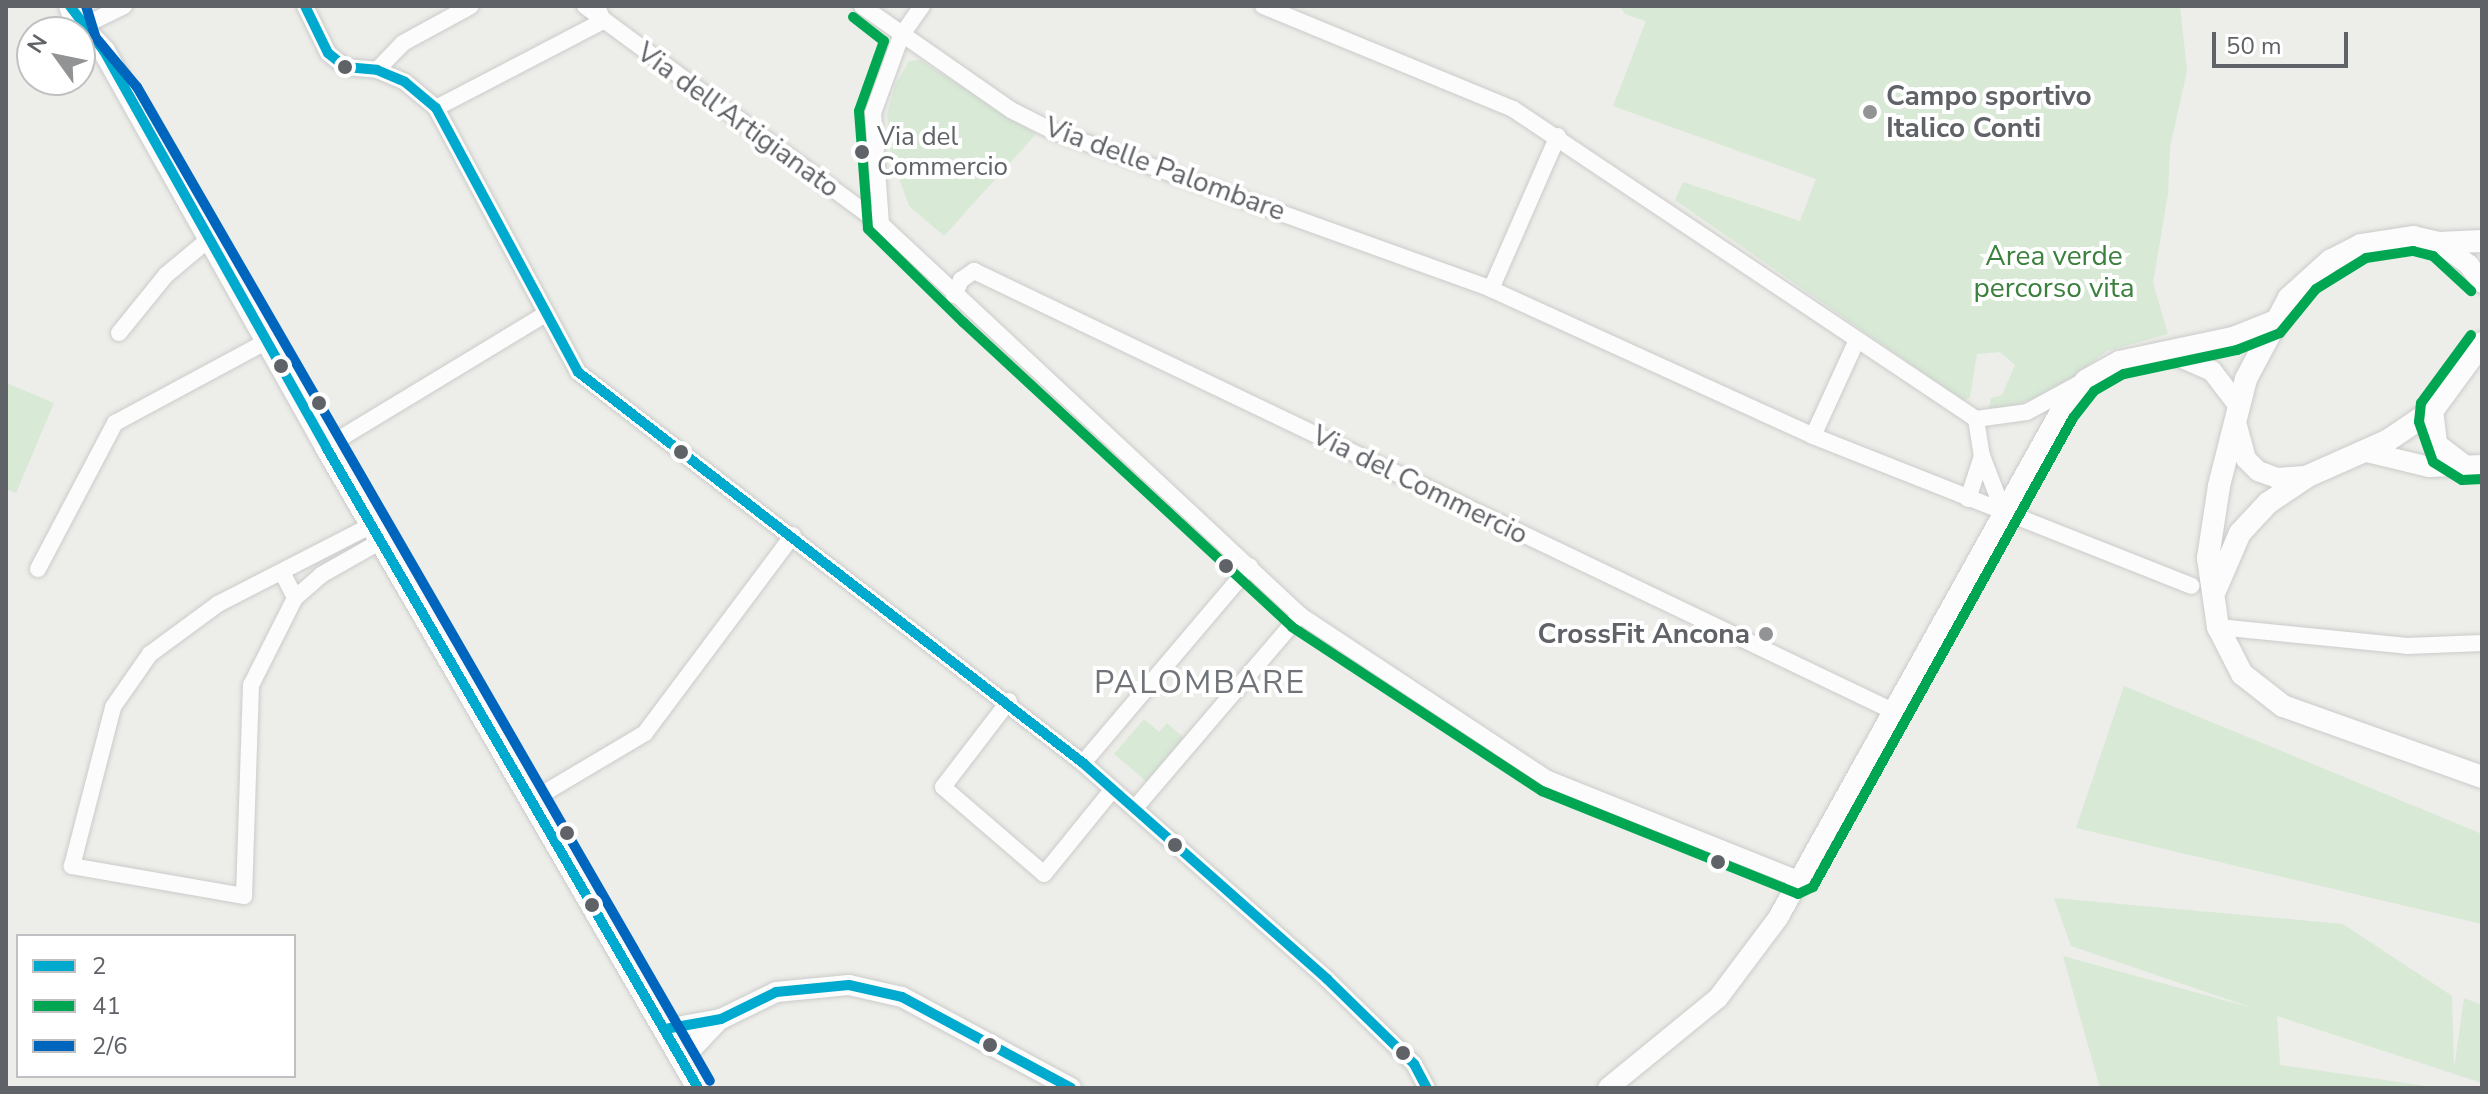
<!DOCTYPE html>
<style>
body{margin:0}
#map{position:relative;width:2488px;height:1094px;overflow:hidden;background:#edede9;font-family:"Nunito Sans",sans-serif}
div>[style]{position:absolute}
.green>*{inset:0;background:#d8e9d6}
.roads{filter:drop-shadow(0 0 2px #cbcbcb) drop-shadow(0 0 2px #cbcbcb)}
.minor>*{height:16px;margin:-8px;padding:0 8px;transform-origin:8px;border-radius:8px;background:#fcfcfc}
.tertiary>*{height:20px;margin:-10px;padding:0 10px;transform-origin:10px;border-radius:10px;background:#fcfcfc}
.secondary>*{height:22px;margin:-11px;padding:0 11px;transform-origin:11px;border-radius:11px;background:#fcfcfc}
.bus-1>*{height:10px;margin:-5px;padding:0 5px;transform-origin:5px;border-radius:5px;background:#00a9ce}
.bus-2>*{height:10px;margin:-5px;padding:0 5px;transform-origin:5px;border-radius:5px;background:#00a651}
.bus-3>*{height:10px;margin:-5px;padding:0 5px;transform-origin:5px;border-radius:5px;background:#0065bd}
.dots>*{width:22px;height:22px;translate:-50% -50%;box-sizing:border-box;border:4px solid #fff;border-radius:50%}
span{translate:-50% -50%;white-space:nowrap;text-align:center;line-height:1.15;-webkit-text-stroke:8px #fff;paint-order:stroke}
.bus-label{font-size:26px;color:#5f6266}
.left{translate:0 -50%;text-align:left}
.poi-label{font-size:28px;color:#5f6266;font-weight:700}
.right{translate:-100% -50%;text-align:right}
.street-label{font-size:28px;color:#5f6266}
.park-label{font-size:28px;color:#3c803e}
.quarter-label{font-size:32px;color:#707478;letter-spacing:2px}
.frame{position:absolute;inset:0;border:8px solid #5f6266;pointer-events:none}
.legend{position:absolute;left:16px;top:934px;width:280px;height:144px;box-sizing:border-box;background:#fff;border:2px solid #bfc0c2;margin:0;padding:10px 14px;list-style:none;font-size:24px;color:#5f6266}
.legend li{display:flex;align-items:center;gap:16px;height:40px}
.legend b{width:40px;border:2px solid #bfc0c2}
.north{position:absolute;left:16px;top:16px;width:80px;height:80px;box-sizing:border-box;background:#fff;border:2px solid #bfc0c2;border-radius:50%;rotate:303deg;font-size:22px;font-weight:700;line-height:32px;text-align:center;color:#5f6266}
.north::after{content:'';display:block;margin:auto;width:28px;height:36px;background:#919394;clip-path:polygon(50% 0,100% 100%,50% 72%,0 100%)}
.scale{position:absolute;left:2212px;top:32px;width:136px;height:36px;box-sizing:border-box;border:4px solid #5f6266;border-top:0;padding-left:10px;font-size:24px;line-height:28px;white-space:nowrap;color:#5f6266;-webkit-text-stroke:6px #fff;paint-order:stroke}
</style>
<div id="map">
<div class="green">
<div style="clip-path:polygon(1620px 6px,2180px 6px,2187px 71px,2170px 147px,2168px 194px,2153px 283px,2168px 334px,2107px 351px,2052px 393px,2005px 408px,1989px 408px,1991px 398px,2002px 395px,2015px 365px,2000px 352px,1977px 354px,1970px 397px,1964px 401px,1675px 200px,1683px 182px,1800px 221px,1816px 179px,1613px 106px,1646px 21px,1625px 14px)"></div>
<div style="clip-path:polygon(920px 60px,1036px 134px,944px 236px,909px 206px,891px 156px,887px 114px,895px 85px,909px 61px)"></div>
<div style="clip-path:polygon(6px 383px,54px 403px,16px 493px,6px 489px)"></div>
<div style="clip-path:polygon(2124px 686px,2482px 834px,2482px 924px,2076px 828px)"></div>
<div style="clip-path:polygon(1144px 719px,1159px 732px,1167px 723px,1184px 738px,1147px 782px,1114px 754px)"></div>
<div style="clip-path:polygon(2054px 898px,2343px 924px,2452px 996px,2454px 1069px,2464px 998px,2482px 1005px,2482px 1083px,2277px 1016px,2280px 1065px,2440px 1088px,2100px 1088px,2063px 956px,2256px 1009px,2071px 946px)"></div>
</div>
<div class="roads">
<div class="minor">
<div style="left:305px;top:6px;width:52px;rotate:63.9deg"></div>
<div style="left:328px;top:53px;width:22px;rotate:39deg"></div>
<div style="left:345px;top:67px;width:32px;rotate:5deg"></div>
<div style="left:377px;top:70px;width:30px;rotate:23deg"></div>
<div style="left:405px;top:82px;width:40px;rotate:40deg"></div>
<div style="left:436px;top:108px;width:300px;rotate:61.7deg"></div>
<div style="left:578px;top:372px;width:639px;rotate:37.75deg"></div>
<div style="left:1083px;top:763px;width:326px;rotate:41.5deg"></div>
<div style="left:1327px;top:979px;width:122px;rotate:44.3deg"></div>
<div style="left:1414px;top:1064px;width:27px;rotate:62deg"></div>
<div style="left:585px;top:6px;width:368px;rotate:36.4deg"></div>
<div style="left:881px;top:224px;width:573px;rotate:43.02deg"></div>
<div style="left:1300px;top:615px;width:297px;rotate:33.5deg"></div>
<div style="left:1548px;top:779px;width:272px;rotate:21.8deg"></div>
<div style="left:862px;top:6px;width:182px;rotate:34.9deg"></div>
<div style="left:1011px;top:110px;width:47px;rotate:26.6deg"></div>
<div style="left:1053px;top:131px;width:466px;rotate:19.8deg"></div>
<div style="left:1491px;top:289px;width:354px;rotate:24.5deg"></div>
<div style="left:1813px;top:436px;width:407px;rotate:21.6deg"></div>
<div style="left:1263px;top:6px;width:270px;rotate:22.4deg"></div>
<div style="left:1513px;top:109px;width:557px;rotate:33.8deg"></div>
<div style="left:1976px;top:419px;width:37px;rotate:81deg"></div>
<div style="left:1982px;top:456px;width:61px;rotate:68.9deg"></div>
<div style="left:81px;top:27px;width:48px;rotate:-26deg"></div>
<div style="left:377px;top:70px;width:37px;rotate:-46deg"></div>
<div style="left:403px;top:43px;width:77px;rotate:-28.6deg"></div>
<div style="left:436px;top:108px;width:188px;rotate:-27.5deg"></div>
<div style="left:603px;top:21px;width:11px;rotate:-112deg"></div>
<div style="left:881px;top:224px;width:111px;rotate:-94.1deg"></div>
<div style="left:873px;top:113px;width:82px;rotate:-70deg"></div>
<div style="left:901px;top:36px;width:37px;rotate:-55deg"></div>
<div style="left:1491px;top:289px;width:167px;rotate:-66.4deg"></div>
<div style="left:954px;top:295px;width:17px;rotate:-65deg"></div>
<div style="left:961px;top:280px;width:16px;rotate:-35deg"></div>
<div style="left:974px;top:271px;width:1021px;rotate:25.59deg"></div>
<div style="left:119px;top:333px;width:75px;rotate:-51deg"></div>
<div style="left:166px;top:275px;width:56px;rotate:-39.9deg"></div>
<div style="left:1976px;top:419px;width:51px;rotate:-7.8deg"></div>
<div style="left:2027px;top:412px;width:60px;rotate:-28.7deg"></div>
<div style="left:1813px;top:436px;width:103px;rotate:-65.4deg"></div>
<div style="left:326px;top:447px;width:257px;rotate:-31.2deg"></div>
<div style="left:1968px;top:499px;width:45px;rotate:-72deg"></div>
<div style="left:38px;top:569px;width:165px;rotate:-62.2deg"></div>
<div style="left:115px;top:423px;width:173px;rotate:-28.3deg"></div>
<div style="left:282px;top:572px;width:29px;rotate:63deg"></div>
<div style="left:295px;top:598px;width:35px;rotate:-41deg"></div>
<div style="left:321px;top:575px;width:69px;rotate:-29.5deg"></div>
<div style="left:295px;top:598px;width:97px;rotate:116.8deg"></div>
<div style="left:251px;top:685px;width:211px;rotate:91.9deg"></div>
<div style="left:244px;top:896px;width:175px;rotate:-170.1deg"></div>
<div style="left:72px;top:866px;width:164px;rotate:-75.5deg"></div>
<div style="left:113px;top:707px;width:65px;rotate:-55.1deg"></div>
<div style="left:150px;top:654px;width:84px;rotate:-36.3deg"></div>
<div style="left:218px;top:604px;width:173px;rotate:-27.2deg"></div>
<div style="left:2218px;top:627px;width:190px;rotate:5.7deg"></div>
<div style="left:2407px;top:646px;width:75px;rotate:-2.3deg"></div>
<div style="left:1009px;top:701px;width:108px;rotate:127.5deg"></div>
<div style="left:943px;top:787px;width:133px;rotate:40.7deg"></div>
<div style="left:1044px;top:874px;width:109px;rotate:-50.9deg"></div>
<div style="left:1083px;top:763px;width:258px;rotate:-49.7deg"></div>
<div style="left:534px;top:799px;width:129px;rotate:-30.7deg"></div>
<div style="left:645px;top:733px;width:247px;rotate:-53.2deg"></div>
<div style="left:1135px;top:808px;width:254px;rotate:-49.5deg"></div>
</div>
<div class="tertiary">
<div style="left:2439px;top:243px;width:37px;rotate:36deg"></div>
<div style="left:2469px;top:265px;width:22px;rotate:54deg"></div>
<div style="left:2171px;top:353px;width:45px;rotate:23.7deg"></div>
<div style="left:2212px;top:371px;width:44px;rotate:52.4deg"></div>
<div style="left:2433px;top:410px;width:34px;rotate:83deg"></div>
<div style="left:2437px;top:444px;width:38px;rotate:37deg"></div>
<div style="left:2236px;top:422px;width:38px;rotate:75deg"></div>
<div style="left:2246px;top:459px;width:17px;rotate:45deg"></div>
<div style="left:2258px;top:471px;width:20px;rotate:20deg"></div>
<div style="left:2277px;top:478px;width:31px;rotate:-4deg"></div>
<div style="left:2367px;top:452px;width:64px;rotate:13.6deg"></div>
<div style="left:2429px;top:467px;width:53px;rotate:-2.2deg"></div>
<div style="left:665px;top:1029px;width:57px;rotate:-10.1deg"></div>
<div style="left:721px;top:1019px;width:61px;rotate:-26.1deg"></div>
<div style="left:776px;top:992px;width:73px;rotate:-5.5deg"></div>
<div style="left:849px;top:985px;width:54px;rotate:12.8deg"></div>
<div style="left:902px;top:997px;width:192px;rotate:28.3deg"></div>
<div style="left:682px;top:1059px;width:55px;rotate:-46.5deg"></div>
<div style="left:1608px;top:1088px;width:142px;rotate:-39.3deg"></div>
<div style="left:1718px;top:998px;width:100px;rotate:-53.1deg"></div>
<div style="left:1778px;top:918px;width:582px;rotate:-60.88deg"></div>
<div style="left:2061px;top:410px;width:38px;rotate:-51deg"></div>
<div style="left:2085px;top:380px;width:39px;rotate:-29deg"></div>
<div style="left:2119px;top:361px;width:116px;rotate:-11.9deg"></div>
<div style="left:2233px;top:337px;width:43px;rotate:-21.8deg"></div>
</div>
<div class="secondary">
<div style="left:70px;top:6px;width:38px;rotate:70deg"></div>
<div style="left:81px;top:27px;width:33px;rotate:46deg"></div>
<div style="left:104px;top:51px;width:454px;rotate:60.7deg"></div>
<div style="left:326px;top:447px;width:741px;rotate:59.87deg"></div>
<div style="left:2482px;top:241px;width:43px;rotate:177.3deg"></div>
<div style="left:2439px;top:243px;width:26px;rotate:-167deg"></div>
<div style="left:2414px;top:237px;width:54px;rotate:171.4deg"></div>
<div style="left:2361px;top:245px;width:34px;rotate:153deg"></div>
<div style="left:2331px;top:260px;width:57px;rotate:137.9deg"></div>
<div style="left:2289px;top:298px;width:92px;rotate:118deg"></div>
<div style="left:2246px;top:379px;width:110px;rotate:104.2deg"></div>
<div style="left:2219px;top:486px;width:73px;rotate:98.7deg"></div>
<div style="left:2208px;top:558px;width:70px;rotate:81.8deg"></div>
<div style="left:2218px;top:627px;width:53px;rotate:62.9deg"></div>
<div style="left:2242px;top:674px;width:52px;rotate:38deg"></div>
<div style="left:2283px;top:706px;width:211px;rotate:19.6deg"></div>
<div style="left:2215px;top:591px;width:63px;rotate:-66.7deg"></div>
<div style="left:2240px;top:533px;width:41px;rotate:-47deg"></div>
<div style="left:2268px;top:503px;width:48px;rotate:-34deg"></div>
<div style="left:2308px;top:476px;width:86px;rotate:-23.9deg"></div>
<div style="left:2387px;top:441px;width:55px;rotate:-34deg"></div>
<div style="left:2433px;top:410px;width:83px;rotate:-53.8deg"></div>
</div>
</div>
<div class="bus-1">
<div style="left:70px;top:6px;width:56px;rotate:52.9deg"></div>
<div style="left:104px;top:51px;width:454px;rotate:60.7deg"></div>
<div style="left:326px;top:447px;width:741px;rotate:59.87deg"></div>
<div style="left:305px;top:6px;width:52px;rotate:63.9deg"></div>
<div style="left:328px;top:53px;width:22px;rotate:39deg"></div>
<div style="left:345px;top:67px;width:32px;rotate:5deg"></div>
<div style="left:377px;top:70px;width:30px;rotate:23deg"></div>
<div style="left:405px;top:82px;width:40px;rotate:40deg"></div>
<div style="left:436px;top:108px;width:300px;rotate:61.7deg"></div>
<div style="left:578px;top:372px;width:639px;rotate:37.75deg"></div>
<div style="left:1083px;top:763px;width:326px;rotate:41.5deg"></div>
<div style="left:1327px;top:979px;width:122px;rotate:44.3deg"></div>
<div style="left:1414px;top:1064px;width:27px;rotate:62deg"></div>
<div style="left:665px;top:1029px;width:57px;rotate:-10.1deg"></div>
<div style="left:721px;top:1019px;width:61px;rotate:-26.1deg"></div>
<div style="left:776px;top:992px;width:73px;rotate:-5.5deg"></div>
<div style="left:849px;top:985px;width:54px;rotate:12.8deg"></div>
<div style="left:902px;top:997px;width:192px;rotate:28.3deg"></div>
</div>
<div class="bus-2">
<div style="left:853px;top:17px;width:39px;rotate:38deg"></div>
<div style="left:884px;top:41px;width:74px;rotate:109.7deg"></div>
<div style="left:859px;top:111px;width:118px;rotate:85.6deg"></div>
<div style="left:868px;top:229px;width:133px;rotate:44.4deg"></div>
<div style="left:963px;top:322px;width:449px;rotate:42.8deg"></div>
<div style="left:1292px;top:627px;width:299px;rotate:33.3deg"></div>
<div style="left:1542px;top:791px;width:276px;rotate:21.9deg"></div>
<div style="left:1798px;top:894px;width:17px;rotate:-25deg"></div>
<div style="left:1813px;top:887px;width:536px;rotate:-61deg"></div>
<div style="left:2073px;top:418px;width:34px;rotate:-52deg"></div>
<div style="left:2094px;top:391px;width:34px;rotate:-30deg"></div>
<div style="left:2124px;top:374px;width:116px;rotate:-12deg"></div>
<div style="left:2237px;top:350px;width:46px;rotate:-21.6deg"></div>
<div style="left:2280px;top:333px;width:57px;rotate:-50.7deg"></div>
<div style="left:2316px;top:289px;width:59px;rotate:-31.8deg"></div>
<div style="left:2366px;top:258px;width:48px;rotate:-8.5deg"></div>
<div style="left:2413px;top:251px;width:21px;rotate:14deg"></div>
<div style="left:2433px;top:256px;width:52px;rotate:42.6deg"></div>
<div style="left:2471px;top:335px;width:84px;rotate:126.3deg"></div>
<div style="left:2421px;top:403px;width:19px;rotate:96deg"></div>
<div style="left:2419px;top:422px;width:42px;rotate:70.7deg"></div>
<div style="left:2433px;top:462px;width:34px;rotate:32deg"></div>
<div style="left:2462px;top:480px;width:20px;rotate:-3deg"></div>
</div>
<div class="bus-3">
<div style="left:86px;top:6px;width:34px;rotate:73deg"></div>
<div style="left:96px;top:38px;width:64px;rotate:50.1deg"></div>
<div style="left:137px;top:87px;width:1147px;rotate:60.04deg"></div>
</div>
<div class="dots">
<div style="left:345px;top:67px;background:#5f6266"></div>
<div style="left:1870px;top:112px;background:#919394"></div>
<div style="left:862px;top:152px;background:#5f6266"></div>
<div style="left:281px;top:366px;background:#5f6266"></div>
<div style="left:319px;top:403px;background:#5f6266"></div>
<div style="left:681px;top:452px;background:#5f6266"></div>
<div style="left:1226px;top:566px;background:#5f6266"></div>
<div style="left:1766px;top:634px;background:#919394"></div>
<div style="left:567px;top:833px;background:#5f6266"></div>
<div style="left:1175px;top:845px;background:#5f6266"></div>
<div style="left:1718px;top:862px;background:#5f6266"></div>
<div style="left:592px;top:905px;background:#5f6266"></div>
<div style="left:990px;top:1045px;background:#5f6266"></div>
<div style="left:1403px;top:1053px;background:#5f6266"></div>
</div>
<div class="bus-label">
<span class="left" style="left:877px;top:152px">Via del<br>Commercio</span>
</div>
<div class="poi-label">
<span class="left" style="left:1886px;top:112px">Campo sportivo<br>Italico Conti</span>
<span class="right" style="left:1750px;top:634px">CrossFit Ancona</span>
</div>
<div class="street-label">
<span style="left:738px;top:120px;rotate:36deg">Via dell'Artigianato</span>
<span style="left:1165px;top:169px;rotate:20deg">Via delle Palombare</span>
<span style="left:1420px;top:485px;rotate:26deg">Via del Commercio</span>
</div>
<div class="park-label">
<span style="left:2054px;top:272px">Area verde<br>percorso vita</span>
</div>
<div class="quarter-label">
<span style="left:1200px;top:683px">PALOMBARE</span>
</div>
<div class="frame"></div>
<ul class="legend">
<li><b style="height:10px;background:#00a9ce"></b>2</li>
<li><b style="height:10px;background:#00a651"></b>41</li>
<li><b style="height:10px;background:#0065bd"></b>2/6</li>
</ul>
<div class="north">N</div>
<div class="scale">50 m</div>
</div>
